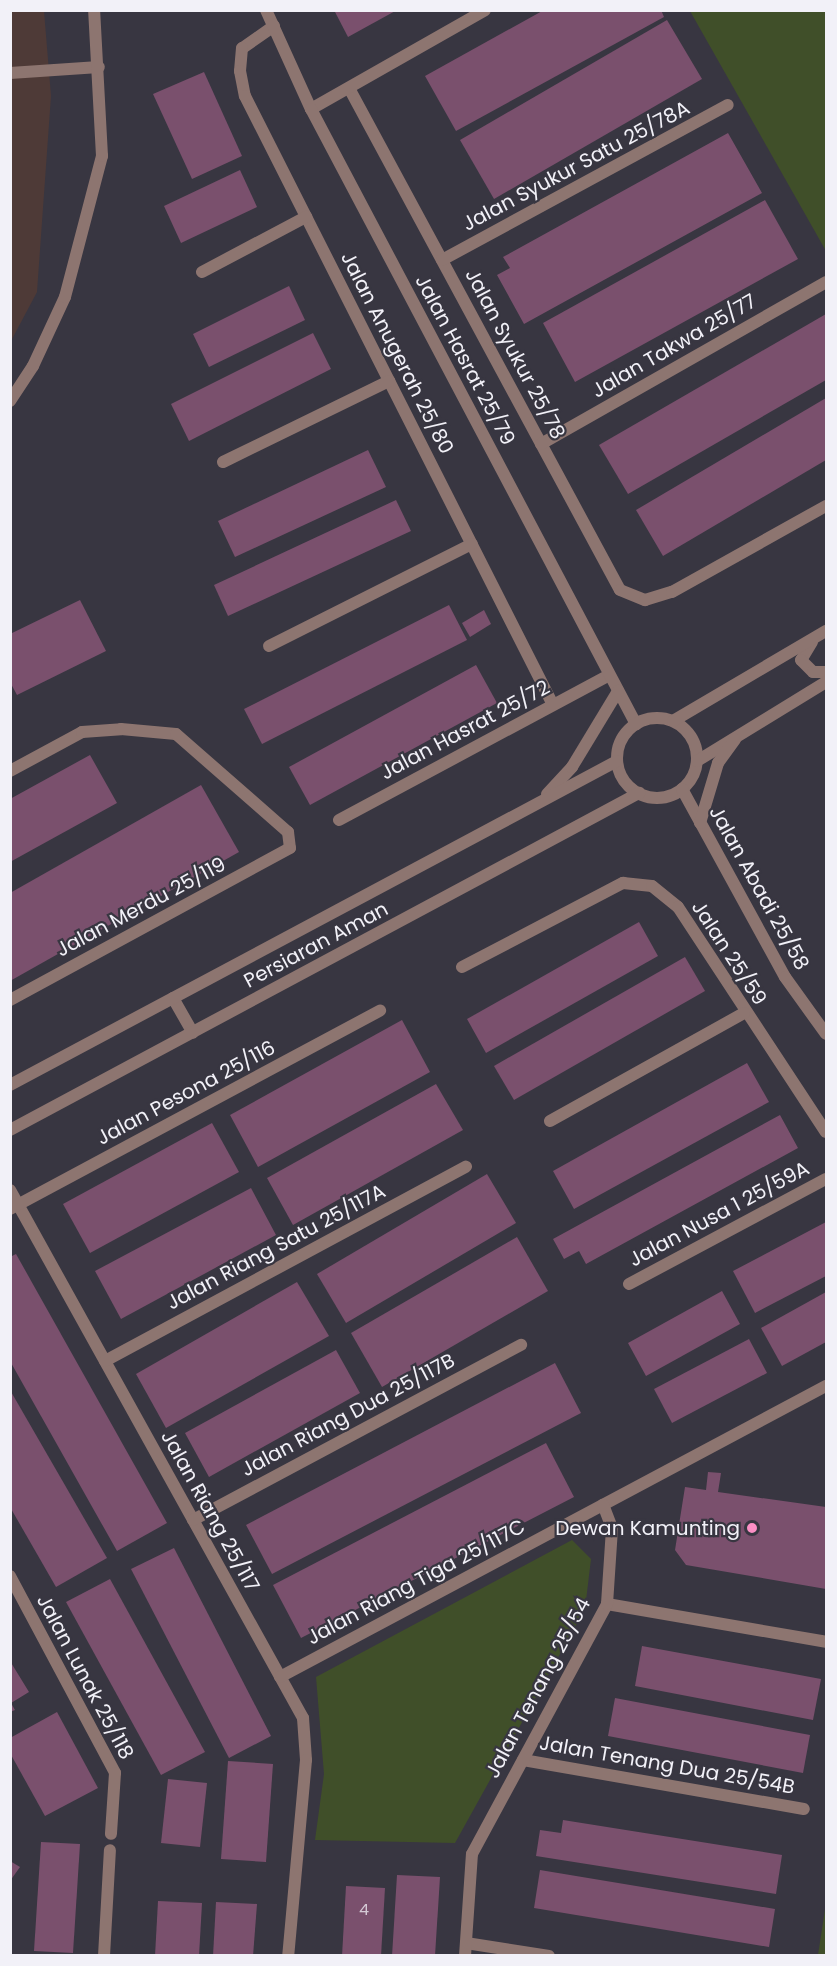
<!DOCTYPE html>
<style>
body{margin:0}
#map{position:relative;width:837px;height:1966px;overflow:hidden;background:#383641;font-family:Poppins,sans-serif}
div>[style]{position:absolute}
.industrial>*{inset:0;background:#4e3a37}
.green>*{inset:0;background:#404f29}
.building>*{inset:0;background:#7a506d}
.minor>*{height:12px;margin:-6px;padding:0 6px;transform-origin:6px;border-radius:6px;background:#8d7570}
.tertiary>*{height:12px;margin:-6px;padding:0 6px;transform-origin:6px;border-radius:6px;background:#8d7570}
.tertiary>.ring{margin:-6px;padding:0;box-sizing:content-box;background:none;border:12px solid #8d7570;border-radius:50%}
.dots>*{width:16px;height:16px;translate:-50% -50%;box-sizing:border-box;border:3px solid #383641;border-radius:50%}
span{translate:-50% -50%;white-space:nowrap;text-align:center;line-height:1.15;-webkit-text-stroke:4.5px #383641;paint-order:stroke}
.number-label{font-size:16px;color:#d4c9d5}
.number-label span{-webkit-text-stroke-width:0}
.street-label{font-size:20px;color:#f2f1f8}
.poi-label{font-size:20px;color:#f2f1f8}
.right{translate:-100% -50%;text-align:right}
.frame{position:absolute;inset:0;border:12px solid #f2f1f8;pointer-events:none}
</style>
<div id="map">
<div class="industrial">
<div style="clip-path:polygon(11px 11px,44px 11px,51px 96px,37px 292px,11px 341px)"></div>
</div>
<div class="green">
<div style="clip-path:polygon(690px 11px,826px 11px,826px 251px)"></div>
<div style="clip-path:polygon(572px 1540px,591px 1559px,585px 1609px,455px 1843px,315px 1840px,324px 1774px,316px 1677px)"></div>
<div style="clip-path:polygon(826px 1903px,826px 1955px,818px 1955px)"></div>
</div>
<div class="building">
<div style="clip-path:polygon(334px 10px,397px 10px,348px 37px)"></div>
<div style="clip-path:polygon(544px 10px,661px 10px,664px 17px,456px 131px,425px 76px)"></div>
<div style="clip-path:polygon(667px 20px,702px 79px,494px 199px,460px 140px)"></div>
<div style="clip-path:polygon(204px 72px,242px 156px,192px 179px,153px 94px)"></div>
<div style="clip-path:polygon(728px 133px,762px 193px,524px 324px,497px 275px,510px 268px,503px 257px)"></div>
<div style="clip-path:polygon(240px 170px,257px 207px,181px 243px,164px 206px)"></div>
<div style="clip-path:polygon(765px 200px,798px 259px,575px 382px,543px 323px)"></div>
<div style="clip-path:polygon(289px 286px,305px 320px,209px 367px,193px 334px)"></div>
<div style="clip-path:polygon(826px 314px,826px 380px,628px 494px,599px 445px)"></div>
<div style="clip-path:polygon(313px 333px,331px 369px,189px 441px,171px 404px)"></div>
<div style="clip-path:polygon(826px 398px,826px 460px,663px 556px,636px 510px)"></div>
<div style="clip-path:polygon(368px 450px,386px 487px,235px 557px,218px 521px)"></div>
<div style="clip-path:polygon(396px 500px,411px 531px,228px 616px,214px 585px)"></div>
<div style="clip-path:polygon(80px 600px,106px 651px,17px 695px,10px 682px,10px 634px)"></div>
<div style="clip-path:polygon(449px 605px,467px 640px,262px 744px,244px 709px)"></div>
<div style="clip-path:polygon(484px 610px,491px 624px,470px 637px,462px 623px)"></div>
<div style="clip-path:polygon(476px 665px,497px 703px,310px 805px,289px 767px)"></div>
<div style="clip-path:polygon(90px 755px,117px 803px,10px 862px,10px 799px)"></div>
<div style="clip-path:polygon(201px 785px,239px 852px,10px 981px,10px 893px)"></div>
<div style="clip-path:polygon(639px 922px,658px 956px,486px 1053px,467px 1019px)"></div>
<div style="clip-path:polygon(685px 957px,705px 991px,514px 1100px,494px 1066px)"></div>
<div style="clip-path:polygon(402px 1020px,430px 1072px,258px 1167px,230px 1115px)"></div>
<div style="clip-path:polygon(747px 1063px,769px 1102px,574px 1209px,553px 1171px)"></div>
<div style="clip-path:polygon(436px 1084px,463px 1130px,293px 1225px,267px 1178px)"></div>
<div style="clip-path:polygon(780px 1115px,798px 1148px,586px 1264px,579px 1251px,564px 1259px,553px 1239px)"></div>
<div style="clip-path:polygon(212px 1123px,239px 1172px,90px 1253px,63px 1204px)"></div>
<div style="clip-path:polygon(487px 1174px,516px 1223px,346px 1323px,317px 1274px)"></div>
<div style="clip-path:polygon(251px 1188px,276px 1235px,121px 1319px,95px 1271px)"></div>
<div style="clip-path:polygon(826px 1222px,826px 1276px,755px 1313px,733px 1271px)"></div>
<div style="clip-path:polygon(517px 1237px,548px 1291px,382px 1387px,351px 1333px)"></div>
<div style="clip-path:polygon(16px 1254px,167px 1523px,117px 1551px,10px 1361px,10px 1257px)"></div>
<div style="clip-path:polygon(297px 1282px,329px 1336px,166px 1428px,136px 1374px)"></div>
<div style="clip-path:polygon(722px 1291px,740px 1324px,646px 1376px,628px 1343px)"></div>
<div style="clip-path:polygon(826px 1292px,826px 1342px,782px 1366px,761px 1328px)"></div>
<div style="clip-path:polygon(749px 1339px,767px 1373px,672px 1423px,654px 1389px)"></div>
<div style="clip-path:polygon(336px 1350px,360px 1393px,209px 1477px,185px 1433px)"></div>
<div style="clip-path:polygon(555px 1363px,581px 1413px,272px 1574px,246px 1525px)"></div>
<div style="clip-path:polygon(10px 1390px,107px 1558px,56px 1587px,10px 1507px)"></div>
<div style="clip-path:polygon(546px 1443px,574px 1497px,301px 1638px,273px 1585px)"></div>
<div style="clip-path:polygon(708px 1472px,721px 1473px,718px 1492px,826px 1507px,826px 1589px,686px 1565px,675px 1550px,685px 1487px,706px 1490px)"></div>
<div style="clip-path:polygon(174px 1548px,271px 1736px,229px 1758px,131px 1569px)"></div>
<div style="clip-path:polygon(110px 1579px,205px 1752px,161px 1775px,66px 1602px)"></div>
<div style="clip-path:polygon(642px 1646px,821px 1679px,813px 1720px,635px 1686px)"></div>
<div style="clip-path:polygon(10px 1661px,29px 1692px,11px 1703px,15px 1710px,10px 1712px)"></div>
<div style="clip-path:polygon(615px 1698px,810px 1735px,803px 1773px,608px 1736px)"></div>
<div style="clip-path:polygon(57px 1712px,98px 1788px,45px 1816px,10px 1753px,10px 1738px)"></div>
<div style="clip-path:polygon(228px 1761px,273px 1764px,266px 1862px,221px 1859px)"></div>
<div style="clip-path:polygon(168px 1779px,207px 1783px,200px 1847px,161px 1843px)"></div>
<div style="clip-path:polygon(563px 1820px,782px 1855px,776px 1894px,536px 1856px,540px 1830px,561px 1833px)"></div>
<div style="clip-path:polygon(41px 1842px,80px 1844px,73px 1953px,34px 1951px)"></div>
<div style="clip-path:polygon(10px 1861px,20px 1867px,10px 1881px)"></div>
<div style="clip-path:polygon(540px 1870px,775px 1909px,769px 1947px,534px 1908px)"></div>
<div style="clip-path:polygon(397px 1875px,440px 1877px,435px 1956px,392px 1956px)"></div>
<div style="clip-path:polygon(346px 1886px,385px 1888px,381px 1956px,342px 1956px)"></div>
<div style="clip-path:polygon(158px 1901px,202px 1903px,199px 1956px,155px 1956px)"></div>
<div style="clip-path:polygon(216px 1902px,257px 1904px,253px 1956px,213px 1956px)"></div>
</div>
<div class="minor">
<div style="left:274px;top:26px;width:39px;rotate:145deg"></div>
<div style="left:242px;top:48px;width:23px;rotate:95deg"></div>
<div style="left:240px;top:71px;width:25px;rotate:79deg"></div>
<div style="left:245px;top:96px;width:682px;rotate:63.17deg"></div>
<div style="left:10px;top:73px;width:89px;rotate:-3.9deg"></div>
<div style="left:349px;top:88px;width:570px;rotate:61.64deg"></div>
<div style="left:620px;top:590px;width:27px;rotate:22deg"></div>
<div style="left:645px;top:600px;width:28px;rotate:-17deg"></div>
<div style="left:672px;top:592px;width:176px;rotate:-29.2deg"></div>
<div style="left:311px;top:109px;width:200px;rotate:-29.6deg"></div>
<div style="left:442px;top:260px;width:325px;rotate:-28.5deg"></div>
<div style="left:202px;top:272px;width:118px;rotate:-27.9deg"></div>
<div style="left:10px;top:401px;width:42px;rotate:-56.7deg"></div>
<div style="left:33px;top:366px;width:76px;rotate:-65.1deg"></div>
<div style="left:65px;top:297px;width:146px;rotate:-75.3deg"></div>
<div style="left:102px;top:156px;width:146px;rotate:-93.1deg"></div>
<div style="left:541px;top:444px;width:328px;rotate:-29.6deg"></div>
<div style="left:223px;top:462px;width:185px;rotate:-26deg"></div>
<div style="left:269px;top:646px;width:227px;rotate:-26.7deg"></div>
<div style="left:10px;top:771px;width:82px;rotate:-28.4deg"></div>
<div style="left:82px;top:732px;width:39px;rotate:-4deg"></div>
<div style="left:121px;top:729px;width:55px;rotate:5.2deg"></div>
<div style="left:176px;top:734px;width:149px;rotate:41.2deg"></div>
<div style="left:288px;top:832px;width:16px;rotate:83deg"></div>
<div style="left:290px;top:848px;width:319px;rotate:151.5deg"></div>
<div style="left:339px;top:820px;width:306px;rotate:-28.2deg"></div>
<div style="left:462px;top:967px;width:182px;rotate:-27.6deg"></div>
<div style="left:623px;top:883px;width:29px;rotate:6deg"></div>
<div style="left:652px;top:886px;width:33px;rotate:39deg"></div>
<div style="left:678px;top:907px;width:269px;rotate:56.7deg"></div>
<div style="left:550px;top:1121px;width:222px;rotate:-29.1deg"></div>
<div style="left:10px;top:1190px;width:604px;rotate:60.97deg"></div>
<div style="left:303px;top:1718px;width:42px;rotate:85.9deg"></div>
<div style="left:306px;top:1760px;width:197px;rotate:95.2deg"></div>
<div style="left:10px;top:1209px;width:420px;rotate:-28.2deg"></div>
<div style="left:629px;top:1284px;width:223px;rotate:-28.1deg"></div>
<div style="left:105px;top:1361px;width:410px;rotate:-28.3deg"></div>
<div style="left:193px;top:1520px;width:372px;rotate:-28.1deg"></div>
<div style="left:10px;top:1576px;width:223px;rotate:61.9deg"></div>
<div style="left:115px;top:1773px;width:61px;rotate:93.8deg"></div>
<div style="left:607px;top:1604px;width:222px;rotate:9.8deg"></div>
<div style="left:280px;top:1677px;width:619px;rotate:-28.06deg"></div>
<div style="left:523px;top:1760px;width:285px;rotate:9.9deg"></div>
<div style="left:466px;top:1943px;width:84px;rotate:8.9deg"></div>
<div style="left:104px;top:1956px;width:106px;rotate:-86.8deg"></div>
<div style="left:465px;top:1956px;width:102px;rotate:-86.1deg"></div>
<div style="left:472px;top:1854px;width:284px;rotate:-61.6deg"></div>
<div style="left:607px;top:1604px;width:76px;rotate:-86.2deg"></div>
<div style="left:612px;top:1528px;width:25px;rotate:-111deg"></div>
</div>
<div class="tertiary">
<div style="left:266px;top:10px;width:109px;rotate:65.6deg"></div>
<div style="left:311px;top:109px;width:696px;rotate:62.15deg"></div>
<div style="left:812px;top:642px;width:21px;rotate:121deg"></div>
<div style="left:801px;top:660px;width:17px;rotate:45deg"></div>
<div style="left:813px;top:672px;width:13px"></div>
<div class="ring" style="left:617px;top:718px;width:68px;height:68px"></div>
<div style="left:673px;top:721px;width:178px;rotate:-30.5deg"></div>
<div style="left:697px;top:761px;width:151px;rotate:-31.5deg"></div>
<div style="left:682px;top:789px;width:214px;rotate:61.3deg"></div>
<div style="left:785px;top:977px;width:70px;rotate:54.3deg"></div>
<div style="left:547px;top:794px;width:37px;rotate:-47deg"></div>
<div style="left:572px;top:767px;width:89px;rotate:-58.8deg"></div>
<div style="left:700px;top:823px;width:63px;rotate:-73.3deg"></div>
<div style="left:718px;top:763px;width:29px;rotate:-54deg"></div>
<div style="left:173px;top:998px;width:40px;rotate:60.3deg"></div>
<div style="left:10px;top:1085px;width:688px;rotate:-28.09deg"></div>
<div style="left:10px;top:1130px;width:714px;rotate:-28.18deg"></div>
</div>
<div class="dots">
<div style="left:752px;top:1528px;background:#fb8fc5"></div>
</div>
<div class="number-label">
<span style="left:364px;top:1910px">4</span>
</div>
<div class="street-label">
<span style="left:576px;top:166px;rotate:-28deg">Jalan Syukur Satu 25/78A</span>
<span style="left:674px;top:346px;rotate:-30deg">Jalan Takwa 25/77</span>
<span style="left:397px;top:353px;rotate:63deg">Jalan Anugerah 25/80</span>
<span style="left:515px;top:354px;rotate:62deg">Jalan Syukur 25/78</span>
<span style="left:465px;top:360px;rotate:62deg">Jalan Hasrat 25/79</span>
<span style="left:465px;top:730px;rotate:-28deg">Jalan Hasrat 25/72</span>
<span style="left:759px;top:888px;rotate:61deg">Jalan Abadi 25/58</span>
<span style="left:141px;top:907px;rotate:-28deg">Jalan Merdu 25/119</span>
<span style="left:316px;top:945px;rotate:-28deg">Persiaran Aman</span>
<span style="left:729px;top:953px;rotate:57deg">Jalan 25/59</span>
<span style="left:186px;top:1093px;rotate:-28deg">Jalan Pesona 25/116</span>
<span style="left:719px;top:1214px;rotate:-28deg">Jalan Nusa 1 25/59A</span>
<span style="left:276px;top:1247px;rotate:-28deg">Jalan Riang Satu 25/117A</span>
<span style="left:348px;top:1415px;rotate:-28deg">Jalan Riang Dua 25/117B</span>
<span style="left:210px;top:1511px;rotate:61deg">Jalan Riang 25/117</span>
<span style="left:416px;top:1582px;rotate:-28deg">Jalan Riang Tiga 25/117C</span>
<span style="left:85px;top:1677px;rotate:62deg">Jalan Lunak 25/118</span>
<span style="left:538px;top:1688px;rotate:-62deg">Jalan Tenang 25/54</span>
<span style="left:667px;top:1765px;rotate:10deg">Jalan Tenang Dua 25/54B</span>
</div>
<div class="poi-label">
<span class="right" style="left:740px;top:1528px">Dewan Kamunting</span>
</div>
<div class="frame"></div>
</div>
